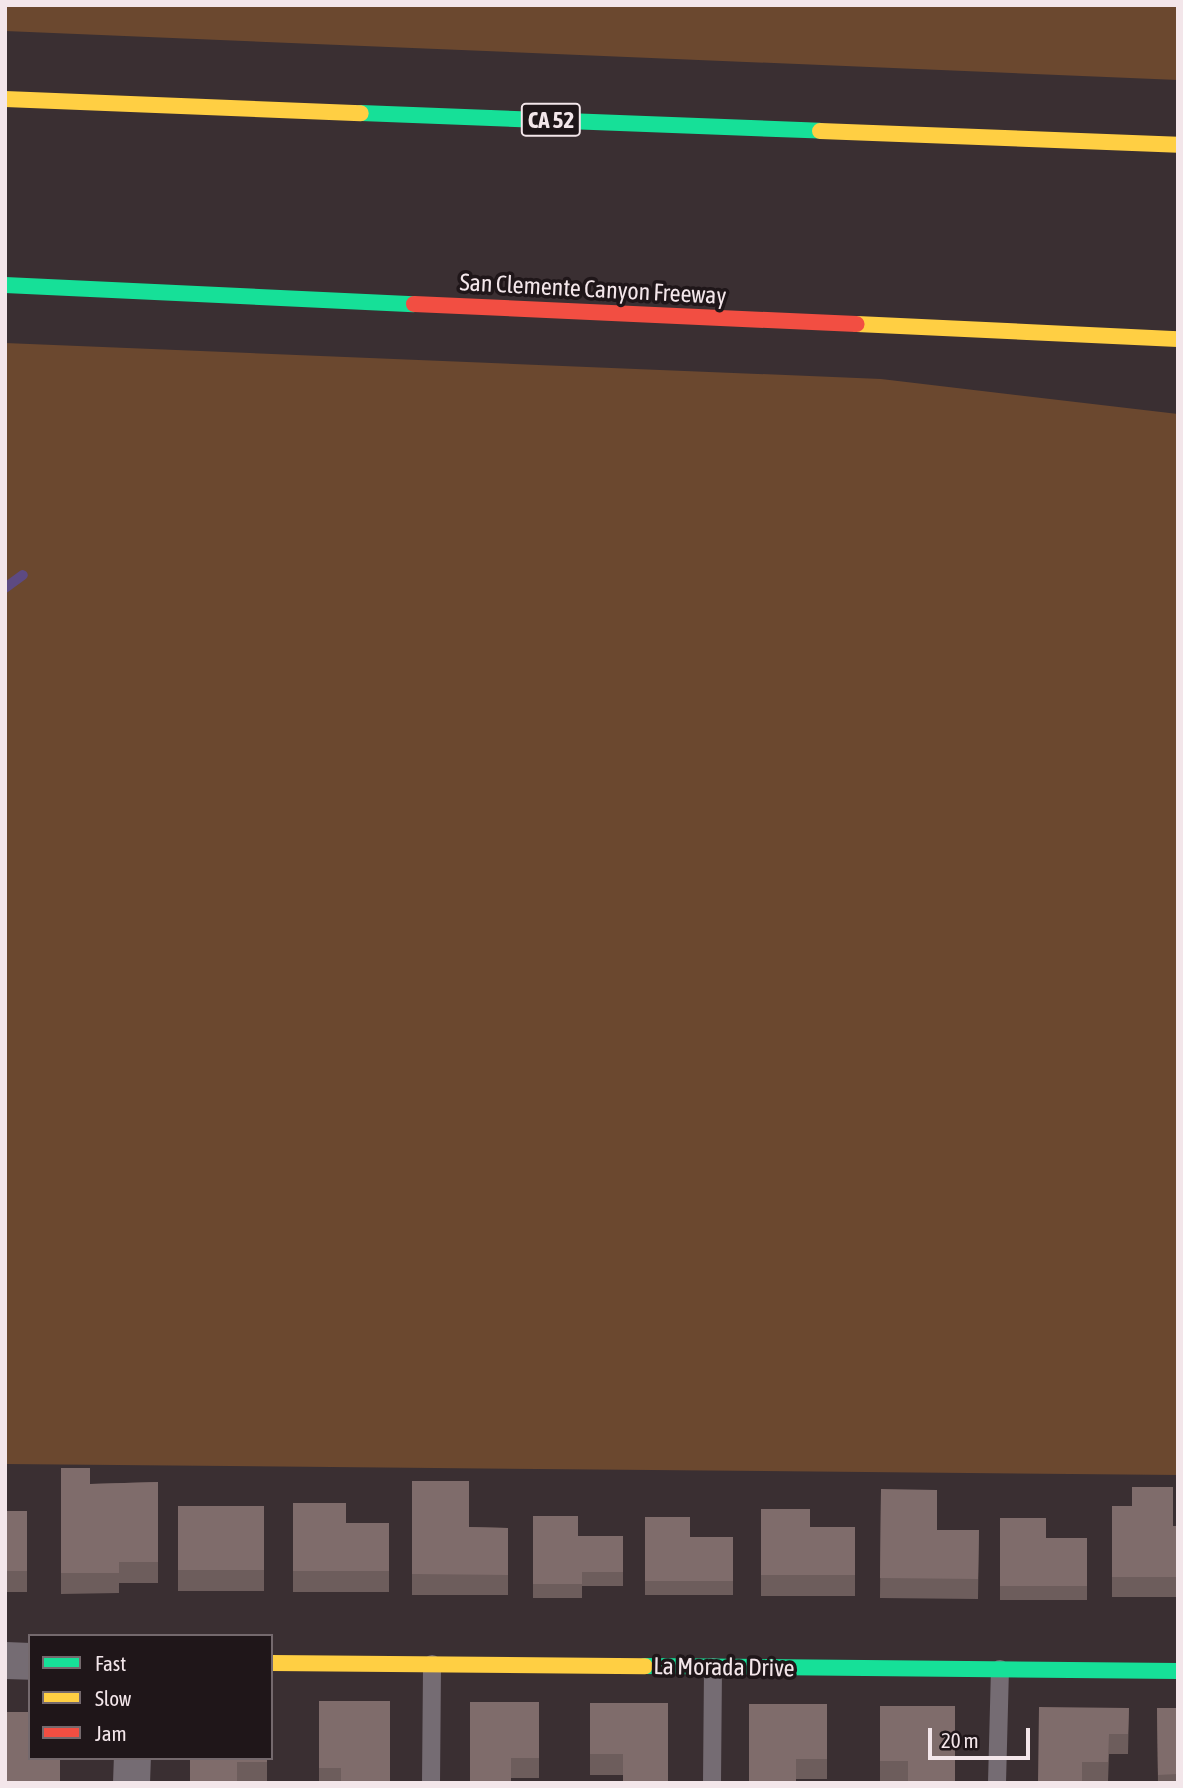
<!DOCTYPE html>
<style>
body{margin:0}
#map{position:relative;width:1183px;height:1788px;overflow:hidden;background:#3a2f32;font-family:"Asap Condensed",sans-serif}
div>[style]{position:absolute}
.green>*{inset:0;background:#6b482f}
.stream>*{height:10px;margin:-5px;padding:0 5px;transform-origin:5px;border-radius:5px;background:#5d4a82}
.lane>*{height:18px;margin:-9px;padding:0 9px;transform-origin:9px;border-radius:9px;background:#756c73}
.street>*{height:37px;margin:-18.5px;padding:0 18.5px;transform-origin:18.5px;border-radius:18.5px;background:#756c73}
.fast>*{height:16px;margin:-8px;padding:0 8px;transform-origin:8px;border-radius:8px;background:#16e098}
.slow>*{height:16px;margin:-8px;padding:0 8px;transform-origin:8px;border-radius:8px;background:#ffcf43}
.jam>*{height:16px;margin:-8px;padding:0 8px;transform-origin:8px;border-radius:8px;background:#f24e42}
.wall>*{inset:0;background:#6d5d5c}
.building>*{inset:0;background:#7f6c6b}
span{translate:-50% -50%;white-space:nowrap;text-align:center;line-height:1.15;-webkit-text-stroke:7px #1f1619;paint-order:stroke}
.shield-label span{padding:2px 5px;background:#1f1619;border:2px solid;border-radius:5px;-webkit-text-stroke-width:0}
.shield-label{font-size:23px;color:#f3e6ea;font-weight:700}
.street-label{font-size:24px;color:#f3e6ea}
.frame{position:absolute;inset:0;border:7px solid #f3e6ea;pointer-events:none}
.legend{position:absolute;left:28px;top:1634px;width:245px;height:126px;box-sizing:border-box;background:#1f1619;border:2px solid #74696d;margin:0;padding:9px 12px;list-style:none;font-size:21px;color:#f3e6ea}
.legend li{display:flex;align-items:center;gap:14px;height:35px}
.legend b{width:35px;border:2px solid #74696d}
.scale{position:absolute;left:928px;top:1728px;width:102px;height:32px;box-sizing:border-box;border:4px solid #f3e6ea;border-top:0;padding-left:9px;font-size:21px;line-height:24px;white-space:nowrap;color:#f3e6ea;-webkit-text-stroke:5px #1f1619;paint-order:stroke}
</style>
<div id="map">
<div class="green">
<div style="clip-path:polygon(5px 5px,1178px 5px,1178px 80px,5px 31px)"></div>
<div style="clip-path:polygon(5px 343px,881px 379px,1178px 414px,1178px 1475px,5px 1464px)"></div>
</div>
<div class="stream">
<div style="left:5px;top:588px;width:22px;rotate:-36deg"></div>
</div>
<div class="lane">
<div style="left:431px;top:1783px;width:119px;rotate:-89.5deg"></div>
<div style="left:712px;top:1783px;width:116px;rotate:-89.5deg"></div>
<div style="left:997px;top:1783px;width:114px;rotate:-88.5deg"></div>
</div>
<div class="street">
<div style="left:5px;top:1660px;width:25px;rotate:2deg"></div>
<div style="left:131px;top:1783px;width:25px;rotate:-88deg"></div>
</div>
<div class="fast">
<div style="left:361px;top:113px;width:459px;rotate:2.2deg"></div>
<div style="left:5px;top:285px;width:409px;rotate:2.7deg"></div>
<div style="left:645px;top:1666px;width:533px;rotate:0.54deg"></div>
</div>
<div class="slow">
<div style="left:5px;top:99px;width:356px;rotate:2.3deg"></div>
<div style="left:820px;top:131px;width:358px;rotate:2.2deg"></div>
<div style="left:857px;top:324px;width:321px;rotate:2.7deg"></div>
<div style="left:271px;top:1663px;width:374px;rotate:0.5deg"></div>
</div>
<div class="jam">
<div style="left:414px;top:304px;width:443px;rotate:2.6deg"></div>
</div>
<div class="wall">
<div style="clip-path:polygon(61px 1468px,90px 1484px,158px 1482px,158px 1583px,119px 1583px,119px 1593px,61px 1594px)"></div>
<div style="clip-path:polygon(412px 1481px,469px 1527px,508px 1528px,508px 1595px,412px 1595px)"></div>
<div style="clip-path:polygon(881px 1489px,937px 1530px,979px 1530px,978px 1599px,880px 1598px)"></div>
<div style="clip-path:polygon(293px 1503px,346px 1523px,389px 1523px,389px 1592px,293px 1592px)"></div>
<div style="clip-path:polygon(178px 1506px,264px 1506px,264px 1591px,178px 1591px)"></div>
<div style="clip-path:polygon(1112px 1506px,1173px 1526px,1178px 1526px,1178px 1597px,1112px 1597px)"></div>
<div style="clip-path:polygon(761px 1509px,810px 1527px,855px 1527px,855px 1596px,761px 1596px)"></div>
<div style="clip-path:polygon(5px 1511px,27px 1511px,27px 1592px,5px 1592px)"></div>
<div style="clip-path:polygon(533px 1516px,578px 1536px,623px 1536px,623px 1586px,582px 1586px,582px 1598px,533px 1598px)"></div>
<div style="clip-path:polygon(645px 1517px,690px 1537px,733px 1537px,733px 1595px,645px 1595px)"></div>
<div style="clip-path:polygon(1000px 1518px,1046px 1538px,1087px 1538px,1087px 1600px,1000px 1600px)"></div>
<div style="clip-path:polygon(319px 1701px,390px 1783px,319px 1783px)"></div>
<div style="clip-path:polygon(539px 1702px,539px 1778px,511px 1778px,470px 1783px)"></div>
<div style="clip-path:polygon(590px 1703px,668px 1703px,623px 1775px,590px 1775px)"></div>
<div style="clip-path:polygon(827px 1704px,827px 1779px,796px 1779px,749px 1783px)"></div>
<div style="clip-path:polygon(880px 1706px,955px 1706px,908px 1781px,880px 1781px)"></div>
<div style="clip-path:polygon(1129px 1708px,1128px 1754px,1109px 1754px,1108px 1782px,1038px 1783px)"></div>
<div style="clip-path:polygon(1157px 1708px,1178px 1708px,1178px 1783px,1158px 1783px)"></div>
<div style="clip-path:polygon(190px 1758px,267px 1758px,267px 1782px,237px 1782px)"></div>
</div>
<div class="building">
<div style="clip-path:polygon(61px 1468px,90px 1468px,90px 1484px,158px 1482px,158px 1562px,119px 1562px,119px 1573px,61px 1573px)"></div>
<div style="clip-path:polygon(412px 1481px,469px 1481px,469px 1527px,508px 1528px,508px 1575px,412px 1574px)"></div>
<div style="clip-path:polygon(1132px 1487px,1173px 1487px,1173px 1526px,1178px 1526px,1178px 1577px,1112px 1577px,1112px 1506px,1132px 1506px)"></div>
<div style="clip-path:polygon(881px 1489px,937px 1490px,937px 1530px,979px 1530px,978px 1579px,880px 1578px)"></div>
<div style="clip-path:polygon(293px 1503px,346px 1503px,346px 1523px,389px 1523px,389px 1571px,293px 1571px)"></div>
<div style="clip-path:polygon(178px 1506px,264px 1506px,264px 1570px,178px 1570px)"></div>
<div style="clip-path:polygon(761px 1509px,810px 1509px,810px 1527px,855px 1527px,855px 1575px,761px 1575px)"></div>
<div style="clip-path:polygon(5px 1511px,27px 1511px,27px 1571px,5px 1571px)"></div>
<div style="clip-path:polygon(533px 1516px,578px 1516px,578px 1536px,623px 1536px,623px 1572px,582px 1572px,582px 1584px,533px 1584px)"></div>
<div style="clip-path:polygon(645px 1517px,690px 1517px,690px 1537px,733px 1537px,733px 1581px,645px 1581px)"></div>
<div style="clip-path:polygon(1000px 1518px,1046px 1518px,1046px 1538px,1087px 1538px,1087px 1586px,1000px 1586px)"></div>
<div style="clip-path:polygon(319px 1701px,390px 1701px,390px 1783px,341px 1783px,341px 1768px,319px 1768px)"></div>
<div style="clip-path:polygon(470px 1702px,539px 1702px,539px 1758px,511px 1758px,511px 1783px,470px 1783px)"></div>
<div style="clip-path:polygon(590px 1703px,668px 1703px,668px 1783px,623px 1783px,623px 1754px,590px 1754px)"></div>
<div style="clip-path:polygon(749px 1704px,827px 1704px,827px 1759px,796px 1759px,796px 1783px,749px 1783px)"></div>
<div style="clip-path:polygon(880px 1706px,955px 1706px,955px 1783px,908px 1783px,908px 1761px,880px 1761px)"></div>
<div style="clip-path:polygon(1039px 1707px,1129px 1708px,1128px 1734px,1109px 1734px,1108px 1762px,1082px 1762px,1082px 1783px,1038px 1783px)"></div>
<div style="clip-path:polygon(1157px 1708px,1178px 1708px,1178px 1774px,1158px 1775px)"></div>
<div style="clip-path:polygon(5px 1712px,30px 1712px,30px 1758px,60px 1758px,60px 1783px,5px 1782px)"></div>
<div style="clip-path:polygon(190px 1758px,267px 1758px,267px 1762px,237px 1762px,237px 1783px,190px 1783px)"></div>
</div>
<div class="shield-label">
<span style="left:551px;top:120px">CA 52</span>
</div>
<div class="street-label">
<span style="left:593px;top:289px;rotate:3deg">San Clemente Canyon Freeway</span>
<span style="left:724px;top:1667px;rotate:1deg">La Morada Drive</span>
</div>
<div class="frame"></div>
<ul class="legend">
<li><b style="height:9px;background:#16e098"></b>Fast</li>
<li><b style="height:9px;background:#ffcf43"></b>Slow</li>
<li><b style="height:9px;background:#f24e42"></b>Jam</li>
</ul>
<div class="scale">20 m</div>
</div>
